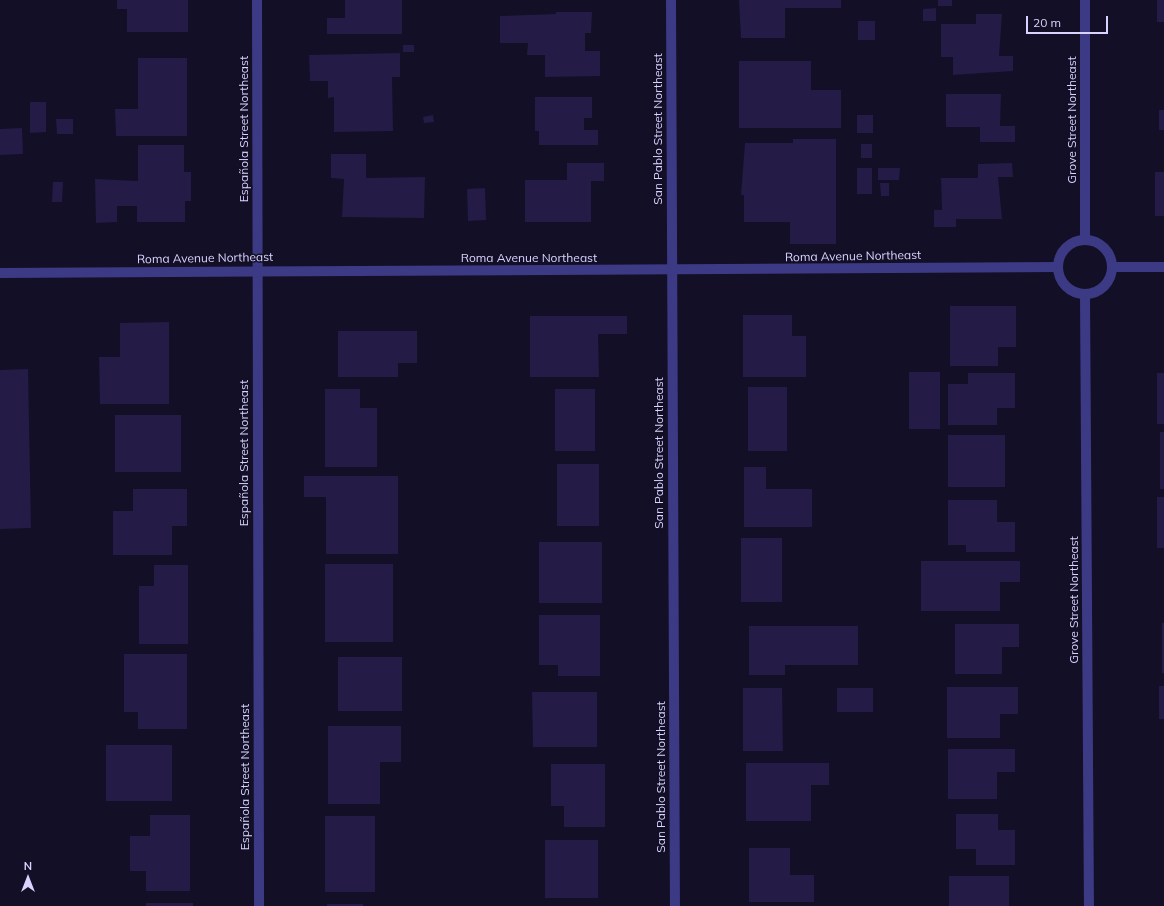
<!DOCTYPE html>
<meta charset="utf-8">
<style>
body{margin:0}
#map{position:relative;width:1164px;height:906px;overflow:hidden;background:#130f26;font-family:Mulish,sans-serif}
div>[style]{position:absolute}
.building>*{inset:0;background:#241b47}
.street>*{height:10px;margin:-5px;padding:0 5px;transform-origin:5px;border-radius:5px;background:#3d3a85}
.street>.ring{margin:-5px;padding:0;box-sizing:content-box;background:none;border:10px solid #3d3a85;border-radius:50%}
span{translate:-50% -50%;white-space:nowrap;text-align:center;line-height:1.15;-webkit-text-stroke:3px #130f26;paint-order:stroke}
.street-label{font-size:12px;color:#d9d4ff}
.north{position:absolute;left:8px;top:858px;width:40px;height:40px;-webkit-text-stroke:3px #130f26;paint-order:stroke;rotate:0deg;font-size:11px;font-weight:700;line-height:16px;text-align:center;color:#d9d4ff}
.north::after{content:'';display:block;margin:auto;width:14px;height:18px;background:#d9d4ff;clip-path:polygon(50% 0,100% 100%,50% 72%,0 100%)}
.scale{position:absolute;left:1026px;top:16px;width:82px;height:18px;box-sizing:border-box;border:2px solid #d9d4ff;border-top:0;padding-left:5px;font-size:12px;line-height:14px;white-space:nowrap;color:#d9d4ff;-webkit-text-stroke:3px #130f26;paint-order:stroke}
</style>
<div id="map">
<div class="building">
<div style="clip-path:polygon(117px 0,188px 0,188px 32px,127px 32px,127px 9px,117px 9px)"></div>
<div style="clip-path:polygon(345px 0,402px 0,402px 34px,327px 34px,327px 18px,345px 18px)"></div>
<div style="clip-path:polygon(739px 0,841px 0,841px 8px,785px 8px,785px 38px,741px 38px)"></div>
<div style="clip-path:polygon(938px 0,952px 0,952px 6px,938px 6px)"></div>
<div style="clip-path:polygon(1157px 0,1164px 0,1164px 22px,1157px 22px)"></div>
<div style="clip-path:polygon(936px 8px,936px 21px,923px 21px,923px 9px)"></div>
<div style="clip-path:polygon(556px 12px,592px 12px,591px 33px,585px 33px,585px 51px,600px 51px,600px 76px,545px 77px,545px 55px,527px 55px,528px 43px,500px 43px,500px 16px,556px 14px)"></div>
<div style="clip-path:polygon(976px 14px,1002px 14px,999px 56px,1013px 56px,1013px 71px,953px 75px,953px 57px,941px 57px,941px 24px,976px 24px)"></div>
<div style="clip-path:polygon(858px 21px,875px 21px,875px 40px,858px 40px)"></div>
<div style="clip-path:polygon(403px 45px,414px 45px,414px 52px,403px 52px)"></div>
<div style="clip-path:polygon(400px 53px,400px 77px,392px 77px,393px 131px,334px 132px,334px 97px,328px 98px,328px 81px,310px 81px,309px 55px)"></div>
<div style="clip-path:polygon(138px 58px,187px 58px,187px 136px,116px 136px,115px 109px,138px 109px)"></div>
<div style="clip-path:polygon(739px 61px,811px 61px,811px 90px,841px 90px,841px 128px,739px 128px)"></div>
<div style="clip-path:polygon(946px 94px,1001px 94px,1000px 126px,1015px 126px,1015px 142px,980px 142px,980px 127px,946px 127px)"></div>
<div style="clip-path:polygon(535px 97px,592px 97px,592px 118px,584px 118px,584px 130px,598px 130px,598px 145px,539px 145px,539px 131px,535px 131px)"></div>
<div style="clip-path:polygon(30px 102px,46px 102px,46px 132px,30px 133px)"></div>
<div style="clip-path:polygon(1159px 110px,1164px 110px,1164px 130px,1159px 130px)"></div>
<div style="clip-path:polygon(433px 115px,434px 122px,424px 123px,423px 117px)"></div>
<div style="clip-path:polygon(857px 115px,873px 115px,873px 133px,857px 133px)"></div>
<div style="clip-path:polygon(56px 119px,73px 119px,73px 134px,57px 134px)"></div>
<div style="clip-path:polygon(22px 128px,23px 154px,0 155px,0 129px)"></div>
<div style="clip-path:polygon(793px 139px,836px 139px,836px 244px,790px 244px,790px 222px,744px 222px,744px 195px,741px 195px,745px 143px,793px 143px)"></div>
<div style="clip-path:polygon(861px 144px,872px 144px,872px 158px,861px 158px)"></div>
<div style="clip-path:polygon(138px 145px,184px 145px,184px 172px,191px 172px,191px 201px,185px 201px,185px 222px,137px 222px,137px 206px,117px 206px,117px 222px,96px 223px,95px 179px,138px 181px)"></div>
<div style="clip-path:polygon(331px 154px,366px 154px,366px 178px,425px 177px,424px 218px,342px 217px,344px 179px,331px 178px)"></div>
<div style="clip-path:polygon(567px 163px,604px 163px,604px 181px,591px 181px,591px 222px,525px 222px,525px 180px,567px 180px)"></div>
<div style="clip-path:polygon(1012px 163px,1013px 177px,998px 177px,1002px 219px,956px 219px,956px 227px,934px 227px,934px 210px,942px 210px,941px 178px,978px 178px,978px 164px)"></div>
<div style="clip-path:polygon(857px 168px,872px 168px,872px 194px,857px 194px)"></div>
<div style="clip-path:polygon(878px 168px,900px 168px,899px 180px,878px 180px)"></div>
<div style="clip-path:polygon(1155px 172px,1164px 172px,1164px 216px,1155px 216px)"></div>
<div style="clip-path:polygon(53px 182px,63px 182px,62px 202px,52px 202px)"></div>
<div style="clip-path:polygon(880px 183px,889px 183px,889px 196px,881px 196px)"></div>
<div style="clip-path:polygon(485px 188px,486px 220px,468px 221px,467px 189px)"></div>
<div style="clip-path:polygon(950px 306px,1016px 306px,1016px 347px,998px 347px,998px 366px,950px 366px)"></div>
<div style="clip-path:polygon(743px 315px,792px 315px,792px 336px,806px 336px,806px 377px,743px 377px)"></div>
<div style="clip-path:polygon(530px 316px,627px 316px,627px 334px,598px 334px,599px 377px,530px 377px)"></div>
<div style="clip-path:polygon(169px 322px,169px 404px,100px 404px,99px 357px,120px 357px,120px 323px)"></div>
<div style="clip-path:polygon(338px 331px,417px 331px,417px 363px,398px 363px,398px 377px,338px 377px)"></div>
<div style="clip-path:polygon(28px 369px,31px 528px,0 529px,0 370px)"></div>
<div style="clip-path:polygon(909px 372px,940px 372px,940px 429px,909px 429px)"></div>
<div style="clip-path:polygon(968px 373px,1015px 373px,1015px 408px,997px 408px,997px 425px,948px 425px,948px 384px,968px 384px)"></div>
<div style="clip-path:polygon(1157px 373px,1164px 373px,1164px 424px,1157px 424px)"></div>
<div style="clip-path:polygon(748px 387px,787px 387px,787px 451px,748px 451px)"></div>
<div style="clip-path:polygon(325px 389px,360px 389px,360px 408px,377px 408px,377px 467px,325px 467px)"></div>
<div style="clip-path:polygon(555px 389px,595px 389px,595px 451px,555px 451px)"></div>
<div style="clip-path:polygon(115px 415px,181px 415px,181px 472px,115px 472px)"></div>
<div style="clip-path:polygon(1160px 432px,1164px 432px,1164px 489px,1160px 489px)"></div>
<div style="clip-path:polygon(948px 435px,1005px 435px,1005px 487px,948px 487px)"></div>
<div style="clip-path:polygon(557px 464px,599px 464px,599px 526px,557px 526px)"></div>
<div style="clip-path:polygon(744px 467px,766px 467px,766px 489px,812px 489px,812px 527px,744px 527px)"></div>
<div style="clip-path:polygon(304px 476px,398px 476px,398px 554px,326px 554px,326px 497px,304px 497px)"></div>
<div style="clip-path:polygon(133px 489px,187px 489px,187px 526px,172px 526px,172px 555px,113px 555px,113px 511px,133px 511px)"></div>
<div style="clip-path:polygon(1157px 497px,1164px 497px,1164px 548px,1157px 548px)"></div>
<div style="clip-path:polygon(948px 500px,997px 500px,997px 522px,1015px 522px,1015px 552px,966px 552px,966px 545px,948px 545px)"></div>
<div style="clip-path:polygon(741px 538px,782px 538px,782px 602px,741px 602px)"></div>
<div style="clip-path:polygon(539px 542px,602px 542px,602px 603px,539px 603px)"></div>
<div style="clip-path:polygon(921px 561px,1020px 561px,1020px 582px,1000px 582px,1000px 611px,921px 611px)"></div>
<div style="clip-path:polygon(325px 564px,393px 564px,393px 642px,325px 642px)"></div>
<div style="clip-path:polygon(154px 565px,188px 565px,188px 644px,139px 644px,139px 586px,154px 586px)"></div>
<div style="clip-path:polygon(539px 615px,600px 615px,600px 676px,558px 676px,558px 665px,539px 665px)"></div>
<div style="clip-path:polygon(1162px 623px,1164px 623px,1164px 673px,1162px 673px)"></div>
<div style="clip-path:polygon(955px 624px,1019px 624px,1019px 647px,1002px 647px,1002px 674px,955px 674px)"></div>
<div style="clip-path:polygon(749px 626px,858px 626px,858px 665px,785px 665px,785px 675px,749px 675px)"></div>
<div style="clip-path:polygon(124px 654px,187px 654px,187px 729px,138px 729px,138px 712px,124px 712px)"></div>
<div style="clip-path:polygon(338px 657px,402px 657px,402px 711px,338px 711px)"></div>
<div style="clip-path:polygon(1159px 686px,1164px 686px,1164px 719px,1159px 719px)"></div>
<div style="clip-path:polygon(947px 687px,1018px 687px,1018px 714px,1000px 714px,1000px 738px,947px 738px)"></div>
<div style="clip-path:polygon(743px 688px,782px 688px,783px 751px,743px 751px)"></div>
<div style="clip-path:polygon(837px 688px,873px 688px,873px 712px,837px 712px)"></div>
<div style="clip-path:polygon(532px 692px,597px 692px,597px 747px,533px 747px)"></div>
<div style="clip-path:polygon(328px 726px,401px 726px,401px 762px,380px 762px,380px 804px,328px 804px)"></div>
<div style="clip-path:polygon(106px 745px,172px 745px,172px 801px,106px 801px)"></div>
<div style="clip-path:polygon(948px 749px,1015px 749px,1015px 772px,997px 772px,997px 799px,948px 799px)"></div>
<div style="clip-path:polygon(746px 763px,829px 763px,829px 785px,811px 785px,811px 821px,746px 821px)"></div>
<div style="clip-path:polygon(551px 764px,605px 764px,605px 827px,564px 827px,564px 806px,551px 806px)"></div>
<div style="clip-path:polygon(956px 814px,998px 814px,998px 830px,1015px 830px,1015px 865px,976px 865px,976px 849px,956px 849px)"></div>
<div style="clip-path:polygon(150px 815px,190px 815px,190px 891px,146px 891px,146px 871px,130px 871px,130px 836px,150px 836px)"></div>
<div style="clip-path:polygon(325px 816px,375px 816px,375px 892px,325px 892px)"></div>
<div style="clip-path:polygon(545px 840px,598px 840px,598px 898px,545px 898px)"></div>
<div style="clip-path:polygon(749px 848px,790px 848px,790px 875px,814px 875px,814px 902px,749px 902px)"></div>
<div style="clip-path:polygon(949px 876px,1009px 876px,1009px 906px,949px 906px)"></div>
<div style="clip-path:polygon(146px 903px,193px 903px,193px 906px,146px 906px)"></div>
<div style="clip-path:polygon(327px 904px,363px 904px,363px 906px,327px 906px)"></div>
</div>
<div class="street">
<div style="left:257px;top:0;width:906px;rotate:89.87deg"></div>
<div style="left:671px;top:0;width:906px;rotate:89.75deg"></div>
<div style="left:1085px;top:0;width:239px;rotate:90deg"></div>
<div class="ring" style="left:1058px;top:240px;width:44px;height:44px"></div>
<div style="left:1113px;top:267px;width:51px"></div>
<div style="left:0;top:273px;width:1058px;rotate:-0.32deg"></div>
<div style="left:1085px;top:294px;width:612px;rotate:89.63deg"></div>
</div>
<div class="street-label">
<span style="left:1072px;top:120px;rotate:-90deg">Grove Street Northeast</span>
<span style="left:244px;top:129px;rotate:-90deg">Española Street Northeast</span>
<span style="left:658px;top:129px;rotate:-90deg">San Pablo Street Northeast</span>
<span style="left:853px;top:256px;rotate:-1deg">Roma Avenue Northeast</span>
<span style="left:205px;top:258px;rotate:-1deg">Roma Avenue Northeast</span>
<span style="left:529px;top:258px">Roma Avenue Northeast</span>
<span style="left:244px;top:453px;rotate:-90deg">Española Street Northeast</span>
<span style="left:659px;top:453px;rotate:-90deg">San Pablo Street Northeast</span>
<span style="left:1074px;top:600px;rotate:-90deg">Grove Street Northeast</span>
<span style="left:245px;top:777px;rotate:-90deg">Española Street Northeast</span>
<span style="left:661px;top:777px;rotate:-90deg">San Pablo Street Northeast</span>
</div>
<div class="north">N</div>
<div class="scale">20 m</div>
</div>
